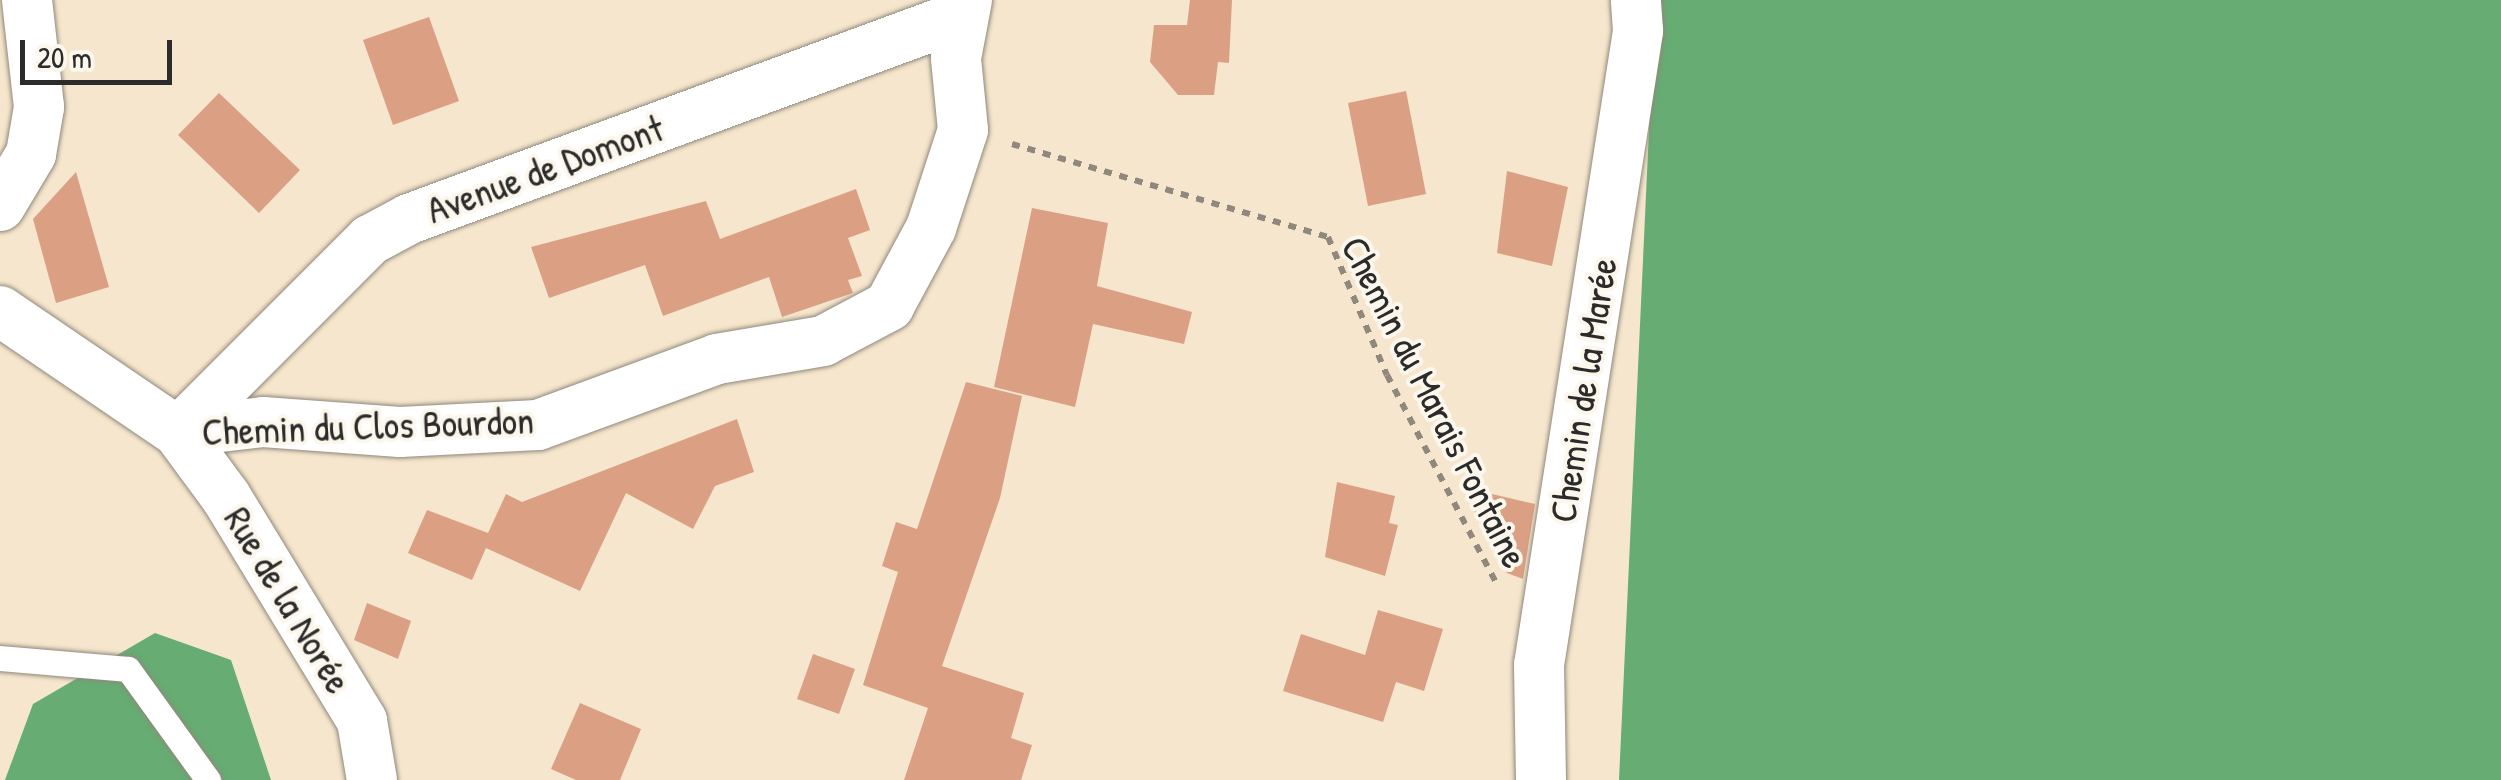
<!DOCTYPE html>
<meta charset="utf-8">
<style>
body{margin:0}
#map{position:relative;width:2501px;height:780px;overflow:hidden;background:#f5e6cd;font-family:"Patrick Hand",sans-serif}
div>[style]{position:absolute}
.forest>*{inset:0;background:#66ac73}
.building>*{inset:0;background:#dba083}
.path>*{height:6px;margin-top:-3px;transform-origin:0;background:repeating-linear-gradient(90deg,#90887c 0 8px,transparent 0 16px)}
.roads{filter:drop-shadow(0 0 2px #90887c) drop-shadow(0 0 2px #90887c)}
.service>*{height:25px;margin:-12.5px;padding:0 12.5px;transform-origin:12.5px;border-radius:12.5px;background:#fff}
.minor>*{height:50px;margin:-25px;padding:0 25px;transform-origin:25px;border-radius:25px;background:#fff}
span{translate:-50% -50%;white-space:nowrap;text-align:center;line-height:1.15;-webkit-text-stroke:8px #fbf7ec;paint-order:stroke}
.street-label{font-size:38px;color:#2b2b2b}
.scale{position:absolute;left:20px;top:40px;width:152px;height:45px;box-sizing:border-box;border:5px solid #2b2b2b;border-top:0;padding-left:12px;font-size:30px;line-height:35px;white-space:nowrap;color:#2b2b2b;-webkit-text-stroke:8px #fbf7ec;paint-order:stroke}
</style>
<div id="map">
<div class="forest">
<div style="clip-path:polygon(1655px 0,2501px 0,2501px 780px,1619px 780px)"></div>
<div style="clip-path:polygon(155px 633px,231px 660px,271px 780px,5px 780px,33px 704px)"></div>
</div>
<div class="building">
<div style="clip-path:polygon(1190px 0,1232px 0,1229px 63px,1218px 62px,1214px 95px,1178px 95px,1150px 62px,1154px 25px,1187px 25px)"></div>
<div style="clip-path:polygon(429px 17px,459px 101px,393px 125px,363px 40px)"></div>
<div style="clip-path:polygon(1406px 91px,1426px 194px,1368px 206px,1348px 103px)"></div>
<div style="clip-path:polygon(219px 93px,300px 170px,259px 213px,178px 135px)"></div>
<div style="clip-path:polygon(1507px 171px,1568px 187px,1552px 266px,1497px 253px)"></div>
<div style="clip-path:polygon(76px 172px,109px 287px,56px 303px,33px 219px)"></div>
<div style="clip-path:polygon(856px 189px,870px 230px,848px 238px,862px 276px,848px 280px,853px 293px,782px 317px,769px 277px,663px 316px,645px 265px,549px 298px,531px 247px,706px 201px,720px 239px)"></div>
<div style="clip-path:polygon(1032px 208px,1108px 223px,1097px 286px,1192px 312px,1184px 344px,1093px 324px,1075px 407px,994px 387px)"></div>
<div style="clip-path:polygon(966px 382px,1022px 396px,1000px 498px,942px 666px,1024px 693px,1011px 738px,1032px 745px,1021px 780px,904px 780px,928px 708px,863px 685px,898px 572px,882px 566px,896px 522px,917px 529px)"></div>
<div style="clip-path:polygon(737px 419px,754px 472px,715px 486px,693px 529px,626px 493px,580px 591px,486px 548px,472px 580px,408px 553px,427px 510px,488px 533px,506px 494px,522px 502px)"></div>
<div style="clip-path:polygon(1337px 482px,1395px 496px,1389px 523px,1398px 525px,1385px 576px,1325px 557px)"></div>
<div style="clip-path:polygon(1462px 487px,1535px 504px,1523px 579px,1507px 573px)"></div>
<div style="clip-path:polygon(367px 603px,411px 621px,398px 659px,354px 640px)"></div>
<div style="clip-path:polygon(1378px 610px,1443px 629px,1424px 691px,1396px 682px,1383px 722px,1283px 691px,1301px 634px,1365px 655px)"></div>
<div style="clip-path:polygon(813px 654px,855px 669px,839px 714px,797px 699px)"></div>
<div style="clip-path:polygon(580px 703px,641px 729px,620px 780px,576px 780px,551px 769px)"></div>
</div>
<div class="path">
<div style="left:1012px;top:144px;width:329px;rotate:16.4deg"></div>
<div style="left:1328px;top:237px;width:150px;rotate:66.9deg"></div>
<div style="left:1387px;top:375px;width:238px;rotate:62.3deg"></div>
</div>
<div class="roads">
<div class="service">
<div style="left:0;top:658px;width:128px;rotate:4.9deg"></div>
<div style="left:128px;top:669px;width:137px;rotate:54.2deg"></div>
</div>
<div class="minor">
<div style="left:0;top:206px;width:61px;rotate:-59.2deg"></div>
<div style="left:31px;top:154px;width:48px;rotate:-80.3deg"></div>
<div style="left:39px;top:107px;width:108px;rotate:-96.4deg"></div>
<div style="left:0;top:311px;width:215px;rotate:34.2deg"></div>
<div style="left:178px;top:432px;width:81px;rotate:53.6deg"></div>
<div style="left:226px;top:497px;width:262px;rotate:58.7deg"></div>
<div style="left:362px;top:721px;width:60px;rotate:80.4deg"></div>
<div style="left:178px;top:432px;width:86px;rotate:-6.7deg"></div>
<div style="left:263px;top:422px;width:137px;rotate:4.2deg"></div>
<div style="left:400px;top:432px;width:138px;rotate:-2.9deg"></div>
<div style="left:538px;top:425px;width:191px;rotate:-20.2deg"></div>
<div style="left:717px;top:359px;width:108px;rotate:-9.6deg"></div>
<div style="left:823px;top:341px;width:75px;rotate:-27.9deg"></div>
<div style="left:889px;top:306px;width:89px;rotate:-61.7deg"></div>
<div style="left:931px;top:228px;width:103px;rotate:-71.9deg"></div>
<div style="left:963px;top:130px;width:72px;rotate:-95.6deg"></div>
<div style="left:956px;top:58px;width:59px;rotate:-79.3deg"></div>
<div style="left:178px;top:432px;width:272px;rotate:-45deg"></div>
<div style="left:370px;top:240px;width:44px;rotate:-28.3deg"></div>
<div style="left:409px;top:219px;width:587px;rotate:-20.22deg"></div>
<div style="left:1541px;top:780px;width:115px;rotate:-91deg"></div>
<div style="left:1539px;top:665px;width:642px;rotate:-81.12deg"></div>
<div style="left:1638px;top:31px;width:31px;rotate:-94deg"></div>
</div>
</div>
<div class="street-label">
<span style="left:545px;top:169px;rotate:-20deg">Avenue de Domont</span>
<span style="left:1583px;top:390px;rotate:-81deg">Chemin de la Marée</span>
<span style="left:1435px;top:402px;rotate:63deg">Chemin du Marais Fontaine</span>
<span style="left:368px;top:426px;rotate:-2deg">Chemin du Clos Bourdon</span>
<span style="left:288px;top:600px;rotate:59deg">Rue de la Norée</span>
</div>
<div class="scale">20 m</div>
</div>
